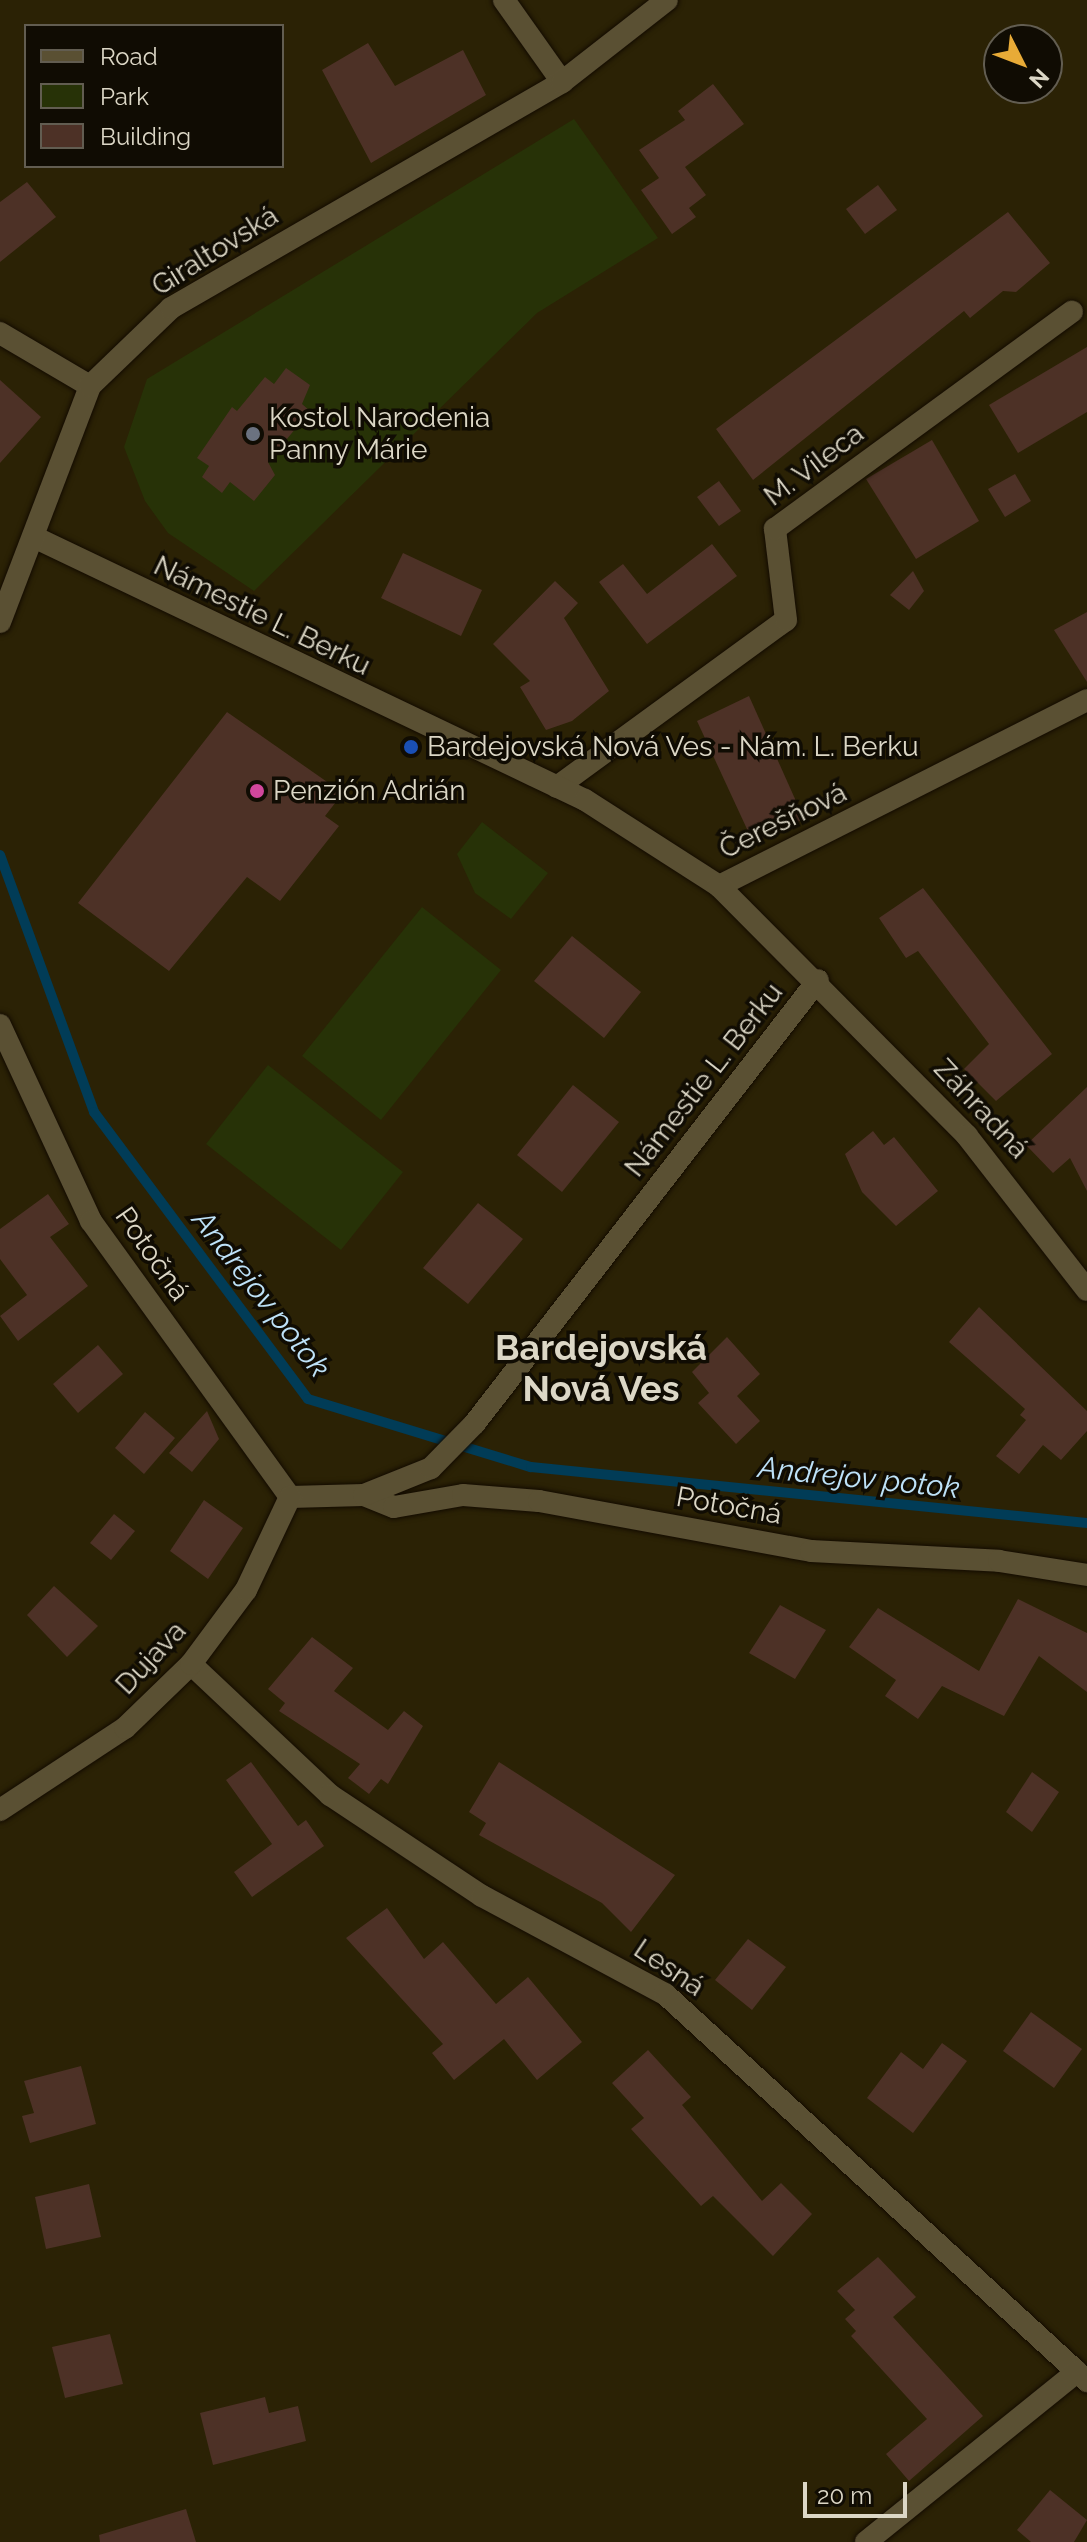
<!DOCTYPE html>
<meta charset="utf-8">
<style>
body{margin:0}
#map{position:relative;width:1087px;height:2542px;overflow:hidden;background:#2b2205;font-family:Raleway,sans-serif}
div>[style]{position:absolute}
.green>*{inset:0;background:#273207}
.stream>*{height:10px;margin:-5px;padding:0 5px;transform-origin:5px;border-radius:5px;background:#013c57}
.building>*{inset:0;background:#4d3126}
.roads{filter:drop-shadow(0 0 2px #130b00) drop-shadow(0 0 2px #130b00)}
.minor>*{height:22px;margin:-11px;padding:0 11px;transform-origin:11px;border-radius:11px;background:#5a5033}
.tertiary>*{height:22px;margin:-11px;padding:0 11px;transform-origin:11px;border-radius:11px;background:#5a5033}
.dots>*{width:22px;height:22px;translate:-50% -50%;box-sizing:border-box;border:4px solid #100c03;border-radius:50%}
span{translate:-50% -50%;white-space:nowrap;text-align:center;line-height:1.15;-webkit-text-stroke:7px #100c03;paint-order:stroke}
.street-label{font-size:28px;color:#dcd7c6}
.poi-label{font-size:28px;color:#dcd7c6}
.left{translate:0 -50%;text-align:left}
.water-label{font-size:30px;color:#bee2f8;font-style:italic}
.district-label{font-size:36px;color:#dcd7c6;font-weight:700}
.legend{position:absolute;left:24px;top:24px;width:260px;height:144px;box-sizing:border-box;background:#100c03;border:2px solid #625d51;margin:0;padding:10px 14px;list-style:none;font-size:24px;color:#dcd7c6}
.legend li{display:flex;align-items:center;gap:16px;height:40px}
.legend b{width:40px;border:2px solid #625d51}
.north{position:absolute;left:983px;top:24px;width:80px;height:80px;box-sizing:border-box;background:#100c03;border:2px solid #625d51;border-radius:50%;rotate:132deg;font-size:22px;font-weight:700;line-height:32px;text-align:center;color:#dcd7c6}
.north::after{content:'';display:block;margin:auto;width:28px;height:36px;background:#e8ab37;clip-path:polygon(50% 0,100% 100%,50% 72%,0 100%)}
.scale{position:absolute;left:803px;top:2482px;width:104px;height:36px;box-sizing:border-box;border:4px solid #dcd7c6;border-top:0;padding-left:10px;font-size:24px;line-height:28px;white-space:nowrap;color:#dcd7c6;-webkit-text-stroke:6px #100c03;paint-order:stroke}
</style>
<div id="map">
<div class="green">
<div style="clip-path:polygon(574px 119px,658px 238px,537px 313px,254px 591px,168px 533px,145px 501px,124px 447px,147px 379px)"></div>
<div style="clip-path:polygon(482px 822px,548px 873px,511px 919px,475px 893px,457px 854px)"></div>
<div style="clip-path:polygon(422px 907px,501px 970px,381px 1120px,302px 1056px)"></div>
<div style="clip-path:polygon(268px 1065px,403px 1172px,341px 1250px,206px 1144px)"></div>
</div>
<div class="stream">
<div style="left:0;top:855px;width:274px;rotate:69.9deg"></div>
<div style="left:94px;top:1112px;width:358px;rotate:53.3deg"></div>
<div style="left:308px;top:1399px;width:233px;rotate:17deg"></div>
<div style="left:531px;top:1467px;width:559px;rotate:5.75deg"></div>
</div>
<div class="building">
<div style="clip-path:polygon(368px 43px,395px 86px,463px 50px,486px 95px,371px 163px,322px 70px)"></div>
<div style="clip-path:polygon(713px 84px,744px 124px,685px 167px,706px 195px,689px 208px,696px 217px,672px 234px,641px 190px,659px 178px,639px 150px,685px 120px,678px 111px)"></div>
<div style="clip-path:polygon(27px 182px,56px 217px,0 262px,0 202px)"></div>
<div style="clip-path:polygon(878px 185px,897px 210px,865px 234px,846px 209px)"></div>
<div style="clip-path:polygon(1008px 212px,1050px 263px,1016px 292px,1003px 291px,970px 318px,964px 311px,753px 480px,716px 429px)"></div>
<div style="clip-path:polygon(1087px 347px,1087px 412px,1018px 453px,989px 405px)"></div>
<div style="clip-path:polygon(286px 368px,310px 385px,302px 404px,310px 411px,268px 462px,275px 475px,254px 501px,230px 482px,222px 493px,202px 477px,209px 466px,197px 458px,232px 407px,237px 411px,265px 377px,274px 384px)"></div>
<div style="clip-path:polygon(0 380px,41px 417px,0 463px)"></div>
<div style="clip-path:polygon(932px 440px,979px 521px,916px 559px,866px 479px)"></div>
<div style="clip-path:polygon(1015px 474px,1031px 501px,1005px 517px,988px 489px)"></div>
<div style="clip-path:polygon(719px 481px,741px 511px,719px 526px,697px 497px)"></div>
<div style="clip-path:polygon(712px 544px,737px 576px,647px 644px,599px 582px,623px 564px,647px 594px)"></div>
<div style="clip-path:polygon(403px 553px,482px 590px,461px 636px,381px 598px)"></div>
<div style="clip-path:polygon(913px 571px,924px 591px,909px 610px,890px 595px)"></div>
<div style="clip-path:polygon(555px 581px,578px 603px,564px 618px,609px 691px,572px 721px,546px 730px,520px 687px,530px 681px,493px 644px)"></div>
<div style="clip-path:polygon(1087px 612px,1087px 682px,1054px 630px)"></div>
<div style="clip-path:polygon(749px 696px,804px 819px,753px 842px,697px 721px)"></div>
<div style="clip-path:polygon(227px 712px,343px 793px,325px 816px,339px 826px,280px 901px,247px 877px,169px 971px,78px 903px)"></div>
<div style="clip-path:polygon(923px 888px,1052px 1054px,996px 1101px,964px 1069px,989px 1044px,918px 951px,906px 958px,879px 918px)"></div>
<div style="clip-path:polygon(572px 936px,641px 992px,604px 1038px,534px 981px)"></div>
<div style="clip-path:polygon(573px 1085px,619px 1122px,562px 1192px,517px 1155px)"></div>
<div style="clip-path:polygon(1087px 1087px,1087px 1191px,1070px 1158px,1053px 1173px,1026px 1145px)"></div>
<div style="clip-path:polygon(873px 1131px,884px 1145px,894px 1137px,938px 1191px,896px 1226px,862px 1192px,845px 1154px)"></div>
<div style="clip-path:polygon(48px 1194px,69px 1224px,50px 1237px,88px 1286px,18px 1341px,0 1316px,27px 1295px,0 1259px,0 1229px)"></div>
<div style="clip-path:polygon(478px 1203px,523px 1239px,468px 1304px,423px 1268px)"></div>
<div style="clip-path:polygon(979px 1307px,1087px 1411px,1087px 1431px,1061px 1460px,1043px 1445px,1019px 1474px,996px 1456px,1026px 1420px,1020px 1415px,1025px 1409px,949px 1342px)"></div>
<div style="clip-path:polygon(727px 1337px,760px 1374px,737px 1396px,760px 1421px,736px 1444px,698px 1403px,709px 1393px,692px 1372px)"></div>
<div style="clip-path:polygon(98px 1345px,123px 1374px,78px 1413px,53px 1384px)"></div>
<div style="clip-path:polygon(207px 1411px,219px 1439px,192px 1472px,169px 1453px)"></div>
<div style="clip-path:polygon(145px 1412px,175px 1438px,144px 1474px,115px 1448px)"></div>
<div style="clip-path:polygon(204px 1500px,243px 1528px,208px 1579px,170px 1551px)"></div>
<div style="clip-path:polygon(114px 1514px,135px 1531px,111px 1560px,90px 1543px)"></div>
<div style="clip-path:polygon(54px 1586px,98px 1626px,67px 1657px,27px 1615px)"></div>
<div style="clip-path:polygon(1018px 1599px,1087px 1633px,1087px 1692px,1039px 1656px,1004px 1716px,942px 1686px,918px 1719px,885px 1696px,896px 1680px,849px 1647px,878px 1608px,979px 1671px)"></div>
<div style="clip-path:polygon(780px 1605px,826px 1630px,795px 1679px,749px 1653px)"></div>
<div style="clip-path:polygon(312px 1637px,353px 1668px,334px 1691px,388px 1730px,404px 1711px,423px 1726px,388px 1784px,381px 1779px,369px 1794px,348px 1778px,360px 1764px,279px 1711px,285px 1703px,268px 1689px)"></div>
<div style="clip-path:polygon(251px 1762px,298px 1826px,306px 1820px,324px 1846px,252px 1897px,234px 1872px,272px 1844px,226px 1780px)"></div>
<div style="clip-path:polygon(499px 1762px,675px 1875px,631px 1932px,602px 1903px,479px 1835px,486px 1823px,469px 1812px)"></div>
<div style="clip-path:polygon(1032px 1772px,1059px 1792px,1032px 1832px,1006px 1812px)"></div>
<div style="clip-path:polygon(387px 1908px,424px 1959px,443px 1942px,496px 2004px,528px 1977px,582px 2042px,537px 2080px,504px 2039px,454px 2080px,432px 2053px,443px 2044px,346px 1938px)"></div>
<div style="clip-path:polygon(748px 1939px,786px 1967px,752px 2010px,715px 1980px)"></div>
<div style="clip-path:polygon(1031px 2012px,1082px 2049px,1054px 2088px,1003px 2051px)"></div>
<div style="clip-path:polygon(942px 2043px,967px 2061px,913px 2133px,867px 2098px,901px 2052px,923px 2069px)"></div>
<div style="clip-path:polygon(648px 2050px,691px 2097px,682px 2105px,762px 2201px,781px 2183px,812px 2214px,773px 2256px,713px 2196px,701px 2206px,631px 2129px,644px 2118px,612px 2083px)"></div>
<div style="clip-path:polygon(81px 2066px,96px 2124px,30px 2143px,22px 2116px,34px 2113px,24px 2081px)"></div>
<div style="clip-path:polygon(89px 2184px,101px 2237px,46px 2249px,35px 2197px)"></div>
<div style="clip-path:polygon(878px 2257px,916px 2297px,893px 2317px,983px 2416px,909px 2481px,886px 2454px,927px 2419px,851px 2336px,856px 2331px,845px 2319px,855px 2310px,837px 2291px)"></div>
<div style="clip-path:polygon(110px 2334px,123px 2384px,65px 2398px,52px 2347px)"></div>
<div style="clip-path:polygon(265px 2397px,269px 2413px,298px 2406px,306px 2441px,213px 2465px,200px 2413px)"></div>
<div style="clip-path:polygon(1050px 2490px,1087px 2520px,1074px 2542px,1031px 2542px,1017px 2530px)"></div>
<div style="clip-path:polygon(186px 2509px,196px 2542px,100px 2542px,99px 2535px)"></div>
</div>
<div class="roads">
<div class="minor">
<div style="left:504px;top:0;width:100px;rotate:54.7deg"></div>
<div style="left:0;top:333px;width:104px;rotate:30.5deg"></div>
<div style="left:557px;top:787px;width:283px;rotate:-36.1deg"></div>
<div style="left:786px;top:620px;width:92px;rotate:-96.9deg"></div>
<div style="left:775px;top:529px;width:368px;rotate:-36.2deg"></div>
<div style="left:719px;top:886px;width:412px;rotate:-26.8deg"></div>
<div style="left:0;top:1025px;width:216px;rotate:65.1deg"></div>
<div style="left:91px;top:1221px;width:340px;rotate:54.2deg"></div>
<div style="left:364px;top:1495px;width:32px;rotate:22deg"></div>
<div style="left:394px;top:1507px;width:70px;rotate:-9.9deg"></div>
<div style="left:463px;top:1495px;width:76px;rotate:4.5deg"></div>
<div style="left:539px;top:1501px;width:277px;rotate:10.4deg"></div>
<div style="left:811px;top:1551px;width:188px;rotate:3deg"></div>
<div style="left:999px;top:1561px;width:89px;rotate:9deg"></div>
<div style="left:290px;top:1497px;width:74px;rotate:-1.5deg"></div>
<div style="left:364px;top:1495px;width:72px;rotate:-21.9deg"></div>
<div style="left:431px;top:1468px;width:63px;rotate:-45.6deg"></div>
<div style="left:475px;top:1423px;width:560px;rotate:-52.25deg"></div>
<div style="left:191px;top:1664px;width:191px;rotate:43.3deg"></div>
<div style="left:330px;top:1795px;width:182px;rotate:33.6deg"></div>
<div style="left:482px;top:1896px;width:208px;rotate:28.2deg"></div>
<div style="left:665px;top:1994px;width:573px;rotate:42.52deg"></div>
<div style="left:0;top:1810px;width:149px;rotate:-33.3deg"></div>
<div style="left:125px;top:1728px;width:92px;rotate:-44.1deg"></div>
<div style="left:191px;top:1664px;width:92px;rotate:-53.4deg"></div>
<div style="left:246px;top:1590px;width:103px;rotate:-64.7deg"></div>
<div style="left:866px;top:2542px;width:271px;rotate:-38.9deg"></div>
</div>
<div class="tertiary">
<div style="left:36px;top:538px;width:608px;rotate:25.51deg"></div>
<div style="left:585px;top:800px;width:159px;rotate:32.7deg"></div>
<div style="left:719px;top:886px;width:352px;rotate:45.2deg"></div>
<div style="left:967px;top:1136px;width:195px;rotate:52.1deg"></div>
<div style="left:0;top:622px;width:253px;rotate:-69.1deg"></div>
<div style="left:90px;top:386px;width:112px;rotate:-43.9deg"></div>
<div style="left:171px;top:308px;width:452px;rotate:-30deg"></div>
<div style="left:562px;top:82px;width:133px;rotate:-38deg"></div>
</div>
</div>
<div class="dots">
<div style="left:253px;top:434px;background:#6b7280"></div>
<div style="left:411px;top:747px;background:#1a4fb4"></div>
<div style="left:257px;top:791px;background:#d1479c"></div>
</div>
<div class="street-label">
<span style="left:215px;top:251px;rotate:-32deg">Giraltovská</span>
<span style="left:814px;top:465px;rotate:-37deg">M. Vileca</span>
<span style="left:262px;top:616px;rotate:26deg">Námestie L. Berku</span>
<span style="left:783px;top:821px;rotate:-26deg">Čerešňová</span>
<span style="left:704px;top:1080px;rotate:-52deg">Námestie L. Berku</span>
<span style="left:981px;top:1109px;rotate:47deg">Záhradná</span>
<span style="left:152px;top:1254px;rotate:55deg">Potočná</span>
<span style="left:729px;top:1506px;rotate:10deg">Potočná</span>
<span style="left:151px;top:1658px;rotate:-47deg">Dujava</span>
<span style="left:669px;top:1968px;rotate:34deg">Lesná</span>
</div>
<div class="poi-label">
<span class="left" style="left:269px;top:434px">Kostol Narodenia<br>Panny Márie</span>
<span class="left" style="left:427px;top:747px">Bardejovská Nová Ves - Nám. L. Berku</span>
<span class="left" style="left:273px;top:791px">Penzión Adrián</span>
</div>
<div class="water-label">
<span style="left:261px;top:1294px;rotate:52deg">Andrejov potok</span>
<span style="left:859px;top:1478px;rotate:6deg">Andrejov potok</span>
</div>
<div class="district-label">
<span style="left:601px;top:1368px">Bardejovská<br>Nová Ves</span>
</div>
<ul class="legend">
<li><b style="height:10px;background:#5a5033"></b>Road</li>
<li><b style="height:22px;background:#273207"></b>Park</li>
<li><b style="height:22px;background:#4d3126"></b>Building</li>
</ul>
<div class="north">N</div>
<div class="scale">20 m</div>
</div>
